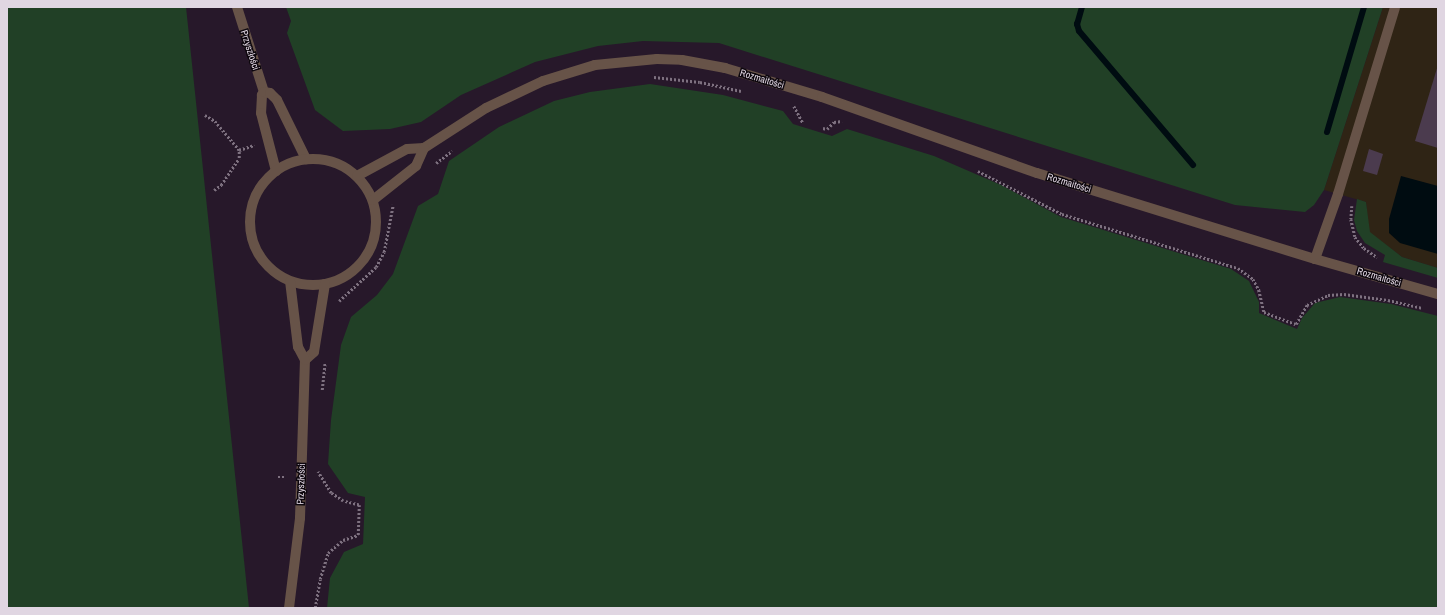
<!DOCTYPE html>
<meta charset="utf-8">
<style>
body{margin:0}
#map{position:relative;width:1445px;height:615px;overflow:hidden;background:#27182a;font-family:"Archivo Narrow",sans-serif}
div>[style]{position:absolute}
.industrial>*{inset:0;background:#2f2415}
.green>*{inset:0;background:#214026}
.water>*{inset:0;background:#000c11}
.stream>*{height:6px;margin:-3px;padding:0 3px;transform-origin:3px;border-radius:3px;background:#000c11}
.building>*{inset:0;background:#4b3b4e}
.path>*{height:2.5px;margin-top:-1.25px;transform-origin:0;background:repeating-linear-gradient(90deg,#7e7180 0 2px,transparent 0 4px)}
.minor>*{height:10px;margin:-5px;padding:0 5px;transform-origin:5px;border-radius:5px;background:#675348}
.minor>.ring{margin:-5px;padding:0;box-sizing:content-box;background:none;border:10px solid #675348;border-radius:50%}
span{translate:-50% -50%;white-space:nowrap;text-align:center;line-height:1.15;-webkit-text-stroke:3px #0c060d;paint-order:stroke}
.street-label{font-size:10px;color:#e0d6e2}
.frame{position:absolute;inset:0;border:8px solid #e0d6e2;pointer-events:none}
</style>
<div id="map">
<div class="industrial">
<div style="clip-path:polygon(1383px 7px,1438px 7px,1438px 268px,1402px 257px,1369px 232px,1366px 202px,1324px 190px)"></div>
</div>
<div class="green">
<div style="clip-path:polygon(7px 7px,186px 7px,249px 608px,7px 608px)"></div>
<div style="clip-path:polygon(286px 7px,1383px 7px,1324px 190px,1314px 205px,1305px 212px,1235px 205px,719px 43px,643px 41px,598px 46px,535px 62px,461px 95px,421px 122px,390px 129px,343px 131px,315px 110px,287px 33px,291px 21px)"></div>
<div style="clip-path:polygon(650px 84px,723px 95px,783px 111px,793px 124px,832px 136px,847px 129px,934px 156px,1001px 185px,1061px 217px,1231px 269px,1249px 281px,1259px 302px,1259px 313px,1297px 329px,1302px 318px,1315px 303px,1340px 297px,1391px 304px,1438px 316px,1438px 608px,327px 608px,330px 578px,344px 552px,363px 544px,365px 497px,348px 493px,328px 464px,331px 420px,341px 345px,351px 317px,377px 295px,393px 274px,418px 206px,438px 194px,449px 161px,499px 127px,554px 101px,590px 92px)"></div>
<div style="clip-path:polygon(1357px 199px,1366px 202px,1370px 232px,1402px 257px,1438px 268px,1438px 278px,1383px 262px,1385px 255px,1365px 243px,1357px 231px,1354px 220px)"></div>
</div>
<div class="water">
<div style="clip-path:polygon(1401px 176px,1438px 186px,1438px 254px,1400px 243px,1389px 233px,1389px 219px)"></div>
</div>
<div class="stream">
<div style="left:1082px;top:7px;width:18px;rotate:106deg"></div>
<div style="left:1077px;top:24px;width:7px;rotate:74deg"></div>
<div style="left:1079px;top:31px;width:176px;rotate:49.6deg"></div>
<div style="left:1327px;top:132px;width:130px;rotate:-73.5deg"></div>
</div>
<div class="building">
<div style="clip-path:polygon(1438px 65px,1438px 148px,1415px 141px)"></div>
<div style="clip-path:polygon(1369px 149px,1383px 154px,1377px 175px,1363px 171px)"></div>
</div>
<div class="path">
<div style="left:654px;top:77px;width:46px;rotate:6.2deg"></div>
<div style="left:700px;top:82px;width:42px;rotate:12.4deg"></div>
<div style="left:794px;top:106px;width:19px;rotate:62deg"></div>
<div style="left:205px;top:115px;width:12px;rotate:31deg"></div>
<div style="left:215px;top:121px;width:38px;rotate:50deg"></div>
<div style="left:239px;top:150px;width:16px;rotate:-18deg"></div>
<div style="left:823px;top:128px;width:4px;rotate:14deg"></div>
<div style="left:827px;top:129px;width:10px;rotate:-45deg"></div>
<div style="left:834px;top:122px;width:8px;rotate:-7deg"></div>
<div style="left:436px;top:163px;width:20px;rotate:-37deg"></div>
<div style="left:978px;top:171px;width:94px;rotate:27.1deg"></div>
<div style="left:1062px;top:214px;width:184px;rotate:17.1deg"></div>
<div style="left:1238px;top:268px;width:19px;rotate:36deg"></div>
<div style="left:1253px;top:279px;width:13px;rotate:61deg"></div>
<div style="left:1259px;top:290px;width:23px;rotate:77deg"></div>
<div style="left:1264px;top:312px;width:34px;rotate:21deg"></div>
<div style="left:1296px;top:324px;width:22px;rotate:-60deg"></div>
<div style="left:1307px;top:305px;width:23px;rotate:-25deg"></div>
<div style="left:1328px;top:295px;width:16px;rotate:-4deg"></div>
<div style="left:1344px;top:294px;width:44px;rotate:7.8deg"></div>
<div style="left:1388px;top:300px;width:35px;rotate:13deg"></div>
<div style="left:214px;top:190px;width:9px;rotate:-36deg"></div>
<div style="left:221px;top:185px;width:32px;rotate:-56deg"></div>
<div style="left:239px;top:158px;width:8px;rotate:-90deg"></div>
<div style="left:1352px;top:206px;width:13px;rotate:94deg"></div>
<div style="left:1351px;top:219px;width:18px;rotate:77deg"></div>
<div style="left:1355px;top:237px;width:14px;rotate:51deg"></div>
<div style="left:1364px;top:248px;width:16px;rotate:35deg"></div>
<div style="left:339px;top:301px;width:50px;rotate:-42.6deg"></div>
<div style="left:376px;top:267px;width:17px;rotate:-62deg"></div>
<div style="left:384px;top:252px;width:48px;rotate:-79.2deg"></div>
<div style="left:322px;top:390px;width:27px;rotate:-84deg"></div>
<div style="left:278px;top:477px;width:8px"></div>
<div style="left:315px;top:608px;width:29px;rotate:-80deg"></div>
<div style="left:320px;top:579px;width:27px;rotate:-73deg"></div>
<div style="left:328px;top:553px;width:20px;rotate:-41deg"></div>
<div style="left:343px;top:540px;width:16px;rotate:-18deg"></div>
<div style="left:358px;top:535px;width:30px;rotate:-88deg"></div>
<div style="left:359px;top:505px;width:16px;rotate:-166deg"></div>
<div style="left:343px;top:501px;width:14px;rotate:-146deg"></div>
<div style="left:331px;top:493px;width:25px;rotate:-122deg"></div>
</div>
<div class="minor">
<div style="left:237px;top:7px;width:89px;rotate:72.4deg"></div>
<div style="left:264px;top:92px;width:4px;rotate:124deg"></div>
<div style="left:262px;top:95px;width:18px;rotate:93deg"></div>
<div style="left:261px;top:113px;width:60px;rotate:75.5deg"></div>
<div style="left:264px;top:92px;width:6px;rotate:9deg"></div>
<div style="left:270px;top:93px;width:10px;rotate:45deg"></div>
<div style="left:277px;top:100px;width:66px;rotate:63.8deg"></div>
<div class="ring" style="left:250px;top:159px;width:116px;height:116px"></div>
<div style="left:357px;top:176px;width:57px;rotate:-28.4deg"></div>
<div style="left:407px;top:149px;width:17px;rotate:-3deg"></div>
<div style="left:424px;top:148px;width:74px;rotate:-32.8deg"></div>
<div style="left:486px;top:108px;width:63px;rotate:-25.3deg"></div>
<div style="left:543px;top:81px;width:54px;rotate:-17.1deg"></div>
<div style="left:595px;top:65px;width:62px;rotate:-5.5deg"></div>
<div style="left:657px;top:59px;width:25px;rotate:2deg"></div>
<div style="left:682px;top:60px;width:44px;rotate:10.5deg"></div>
<div style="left:725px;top:68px;width:101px;rotate:16.6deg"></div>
<div style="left:822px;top:97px;width:228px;rotate:19.5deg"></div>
<div style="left:1037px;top:173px;width:291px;rotate:17.2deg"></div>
<div style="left:1315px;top:259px;width:128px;rotate:15.9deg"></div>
<div style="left:373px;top:200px;width:55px;rotate:-38.3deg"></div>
<div style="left:416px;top:166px;width:20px;rotate:-66deg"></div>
<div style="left:1315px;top:259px;width:69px;rotate:-70.5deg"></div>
<div style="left:1338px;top:194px;width:195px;rotate:-73deg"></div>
<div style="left:305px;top:360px;width:12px;rotate:-42deg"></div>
<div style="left:314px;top:352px;width:69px;rotate:-80.8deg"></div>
<div style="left:289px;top:608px;width:91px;rotate:-83deg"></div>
<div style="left:300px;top:518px;width:158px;rotate:-88.2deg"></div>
<div style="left:305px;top:360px;width:15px;rotate:-118deg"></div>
<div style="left:298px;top:347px;width:66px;rotate:-96.9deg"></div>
</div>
<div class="street-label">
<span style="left:250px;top:50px;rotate:72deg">Przyszłości</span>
<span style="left:762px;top:79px;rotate:17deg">Rozmaitości</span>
<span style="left:1069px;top:183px;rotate:17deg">Rozmaitości</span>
<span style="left:1379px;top:277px;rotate:16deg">Rozmaitości</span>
<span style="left:301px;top:484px;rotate:-88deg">Przyszłości</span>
</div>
<div class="frame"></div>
</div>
